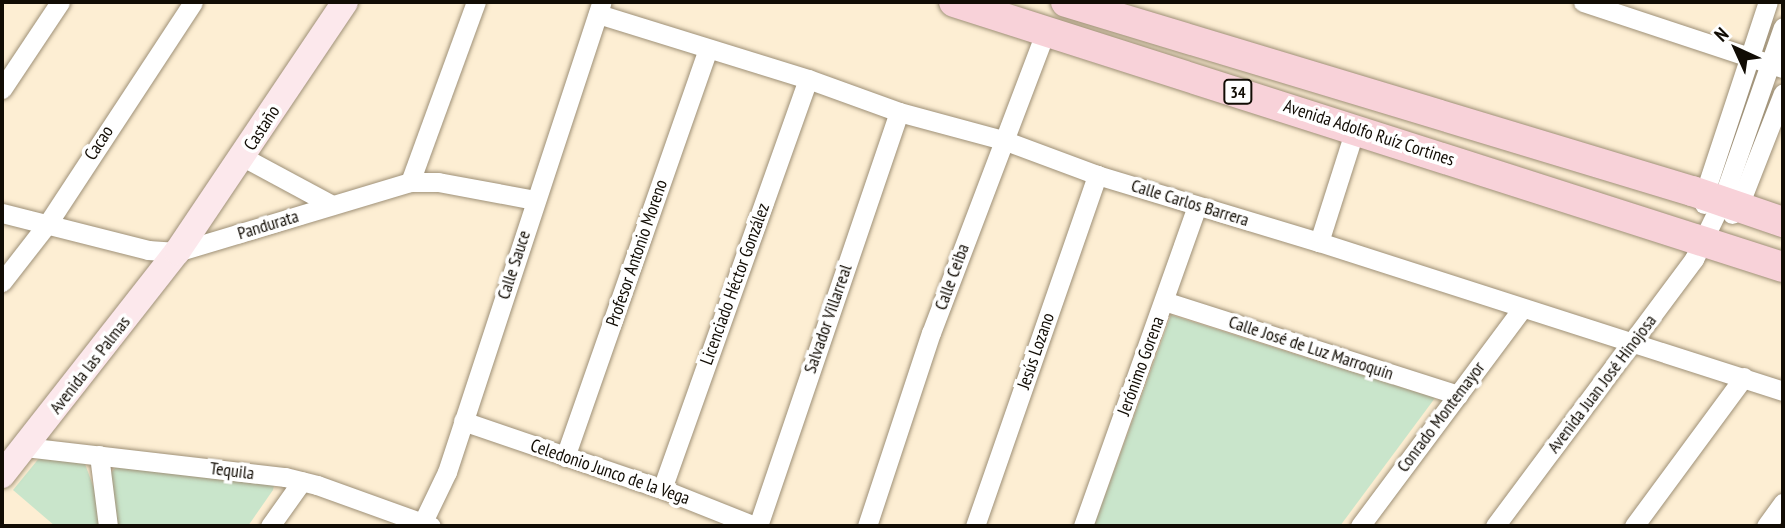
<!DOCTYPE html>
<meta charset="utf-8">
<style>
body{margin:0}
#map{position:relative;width:1785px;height:528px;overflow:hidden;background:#fdeed3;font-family:"PT Sans Narrow",sans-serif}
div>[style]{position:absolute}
.green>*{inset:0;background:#c9e5cb}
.roads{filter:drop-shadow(0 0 2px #9e9077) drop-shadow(0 0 2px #9e9077)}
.street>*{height:19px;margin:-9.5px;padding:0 9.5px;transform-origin:9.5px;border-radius:9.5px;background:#fff}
.secondary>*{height:26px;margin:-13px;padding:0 13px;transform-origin:13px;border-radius:13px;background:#fce8ec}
.primary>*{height:30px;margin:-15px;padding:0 15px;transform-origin:15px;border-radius:15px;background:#f8d2d9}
span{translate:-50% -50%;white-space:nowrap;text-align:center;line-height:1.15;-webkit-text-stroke:7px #fff;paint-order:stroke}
.shield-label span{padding:2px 5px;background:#fff;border:2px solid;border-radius:5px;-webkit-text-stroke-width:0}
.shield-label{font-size:16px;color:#110c04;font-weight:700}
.street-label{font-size:18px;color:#110c04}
.frame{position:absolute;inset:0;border:4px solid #110c04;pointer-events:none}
.north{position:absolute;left:1701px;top:14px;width:70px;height:70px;-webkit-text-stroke:5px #fff;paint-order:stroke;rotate:315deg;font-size:19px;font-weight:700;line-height:28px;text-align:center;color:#110c04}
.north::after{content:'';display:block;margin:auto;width:24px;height:32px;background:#110c04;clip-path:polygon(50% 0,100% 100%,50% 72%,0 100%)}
</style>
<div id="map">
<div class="green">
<div style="clip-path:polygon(1171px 315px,1435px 398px,1340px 526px,1094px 526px)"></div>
<div style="clip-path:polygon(40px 457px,84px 461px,96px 494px,100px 526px,55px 526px,13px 490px)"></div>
<div style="clip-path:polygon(116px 467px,275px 481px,273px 490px,248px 526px,117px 526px,107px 478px)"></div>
</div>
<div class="roads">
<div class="street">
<div style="left:1583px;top:2px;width:211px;rotate:18.3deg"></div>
<div style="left:598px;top:14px;width:220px;rotate:17.2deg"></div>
<div style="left:808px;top:79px;width:97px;rotate:19.9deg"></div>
<div style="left:899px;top:112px;width:108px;rotate:15.1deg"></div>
<div style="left:1003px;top:140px;width:100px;rotate:20.4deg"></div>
<div style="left:1097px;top:175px;width:232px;rotate:16.8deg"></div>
<div style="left:1319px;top:242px;width:487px;rotate:17.8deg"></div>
<div style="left:2px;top:89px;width:105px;rotate:-56.3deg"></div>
<div style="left:243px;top:157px;width:101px;rotate:28.3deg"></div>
<div style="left:410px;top:182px;width:192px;rotate:-69.9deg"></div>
<div style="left:1704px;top:204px;width:9px;rotate:-90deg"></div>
<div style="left:1704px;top:195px;width:203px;rotate:-71.7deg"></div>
<div style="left:2px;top:213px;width:151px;rotate:14.2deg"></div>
<div style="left:148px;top:250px;width:29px;rotate:4deg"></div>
<div style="left:177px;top:252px;width:243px;rotate:-16.7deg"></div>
<div style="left:410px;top:182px;width:28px"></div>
<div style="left:438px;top:182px;width:99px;rotate:10.5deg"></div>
<div style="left:1732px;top:214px;width:8px;rotate:-45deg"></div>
<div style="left:1738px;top:208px;width:123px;rotate:-68.6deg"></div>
<div style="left:1319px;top:242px;width:119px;rotate:-72.3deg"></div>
<div style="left:2px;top:282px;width:75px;rotate:-52.1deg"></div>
<div style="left:48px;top:223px;width:264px;rotate:-56.7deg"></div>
<div style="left:1164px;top:301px;width:309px;rotate:17.7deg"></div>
<div style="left:463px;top:421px;width:210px;rotate:18.9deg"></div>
<div style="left:662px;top:489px;width:100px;rotate:21.7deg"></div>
<div style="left:25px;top:447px;width:262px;rotate:6.6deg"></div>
<div style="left:285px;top:477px;width:33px;rotate:14deg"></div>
<div style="left:317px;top:485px;width:121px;rotate:19.8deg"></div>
<div style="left:99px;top:455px;width:72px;rotate:82.8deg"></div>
<div style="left:565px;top:457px;width:432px;rotate:-70.7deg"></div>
<div style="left:662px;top:489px;width:435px;rotate:-70.4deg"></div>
<div style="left:270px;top:526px;width:55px;rotate:-54.6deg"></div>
<div style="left:421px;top:526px;width:60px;rotate:-64.3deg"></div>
<div style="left:447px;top:472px;width:494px;rotate:-71.8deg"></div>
<div style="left:758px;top:526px;width:437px;rotate:-71.2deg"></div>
<div style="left:867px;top:526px;width:203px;rotate:-71.7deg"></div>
<div style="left:931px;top:333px;width:323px;rotate:-69.2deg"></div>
<div style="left:975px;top:526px;width:372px;rotate:-70.8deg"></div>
<div style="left:1083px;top:526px;width:340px;rotate:-70.4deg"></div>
<div style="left:1360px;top:526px;width:271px;rotate:-53.3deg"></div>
<div style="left:1495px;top:526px;width:333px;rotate:-53.3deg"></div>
<div style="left:1694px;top:259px;width:64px;rotate:-64.2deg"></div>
<div style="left:1722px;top:201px;width:184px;rotate:-70.7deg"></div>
<div style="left:1634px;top:526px;width:185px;rotate:-53.6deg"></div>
<div style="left:1766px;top:526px;width:29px;rotate:-54deg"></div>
</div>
<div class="secondary">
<div style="left:2px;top:475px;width:283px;rotate:-51.9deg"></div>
<div style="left:177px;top:252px;width:301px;rotate:-56.1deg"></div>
</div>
<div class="primary">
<div style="left:954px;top:2px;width:870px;rotate:17.73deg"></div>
<div style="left:1066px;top:2px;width:654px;rotate:16.8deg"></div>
<div style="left:1692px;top:191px;width:96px;rotate:18.8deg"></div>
</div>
</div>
<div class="shield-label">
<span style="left:1238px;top:92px">34</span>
</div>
<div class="street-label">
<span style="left:262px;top:128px;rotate:-57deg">Castaño</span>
<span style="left:1369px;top:133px;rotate:18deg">Avenida Adolfo Ruíz Cortines</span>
<span style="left:99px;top:143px;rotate:-57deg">Cacao</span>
<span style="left:1190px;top:203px;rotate:17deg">Calle Carlos Barrera</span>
<span style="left:268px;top:225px;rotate:-17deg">Pandurata</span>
<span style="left:637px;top:253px;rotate:-71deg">Profesor Antonio Moreno</span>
<span style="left:514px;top:265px;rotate:-72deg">Calle Sauce</span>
<span style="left:952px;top:277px;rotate:-70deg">Calle Ceiba</span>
<span style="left:735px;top:284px;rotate:-70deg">Licenciado Héctor González</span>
<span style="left:828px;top:319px;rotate:-71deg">Salvador Villarreal</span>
<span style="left:1311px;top:348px;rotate:18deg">Calle José de Luz Marroquín</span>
<span style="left:1036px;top:351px;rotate:-71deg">Jesús Lozano</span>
<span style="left:90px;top:365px;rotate:-52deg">Avenida las Palmas</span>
<span style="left:1141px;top:366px;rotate:-70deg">Jerónimo Gorena</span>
<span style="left:1602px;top:384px;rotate:-53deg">Avenida Juan José Hinojosa</span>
<span style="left:1441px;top:417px;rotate:-53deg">Conrado Montemayor</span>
<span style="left:232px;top:471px;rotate:7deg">Tequila</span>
<span style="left:610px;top:472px;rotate:19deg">Celedonio Junco de la Vega</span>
</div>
<div class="frame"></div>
<div class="north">N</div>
</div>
